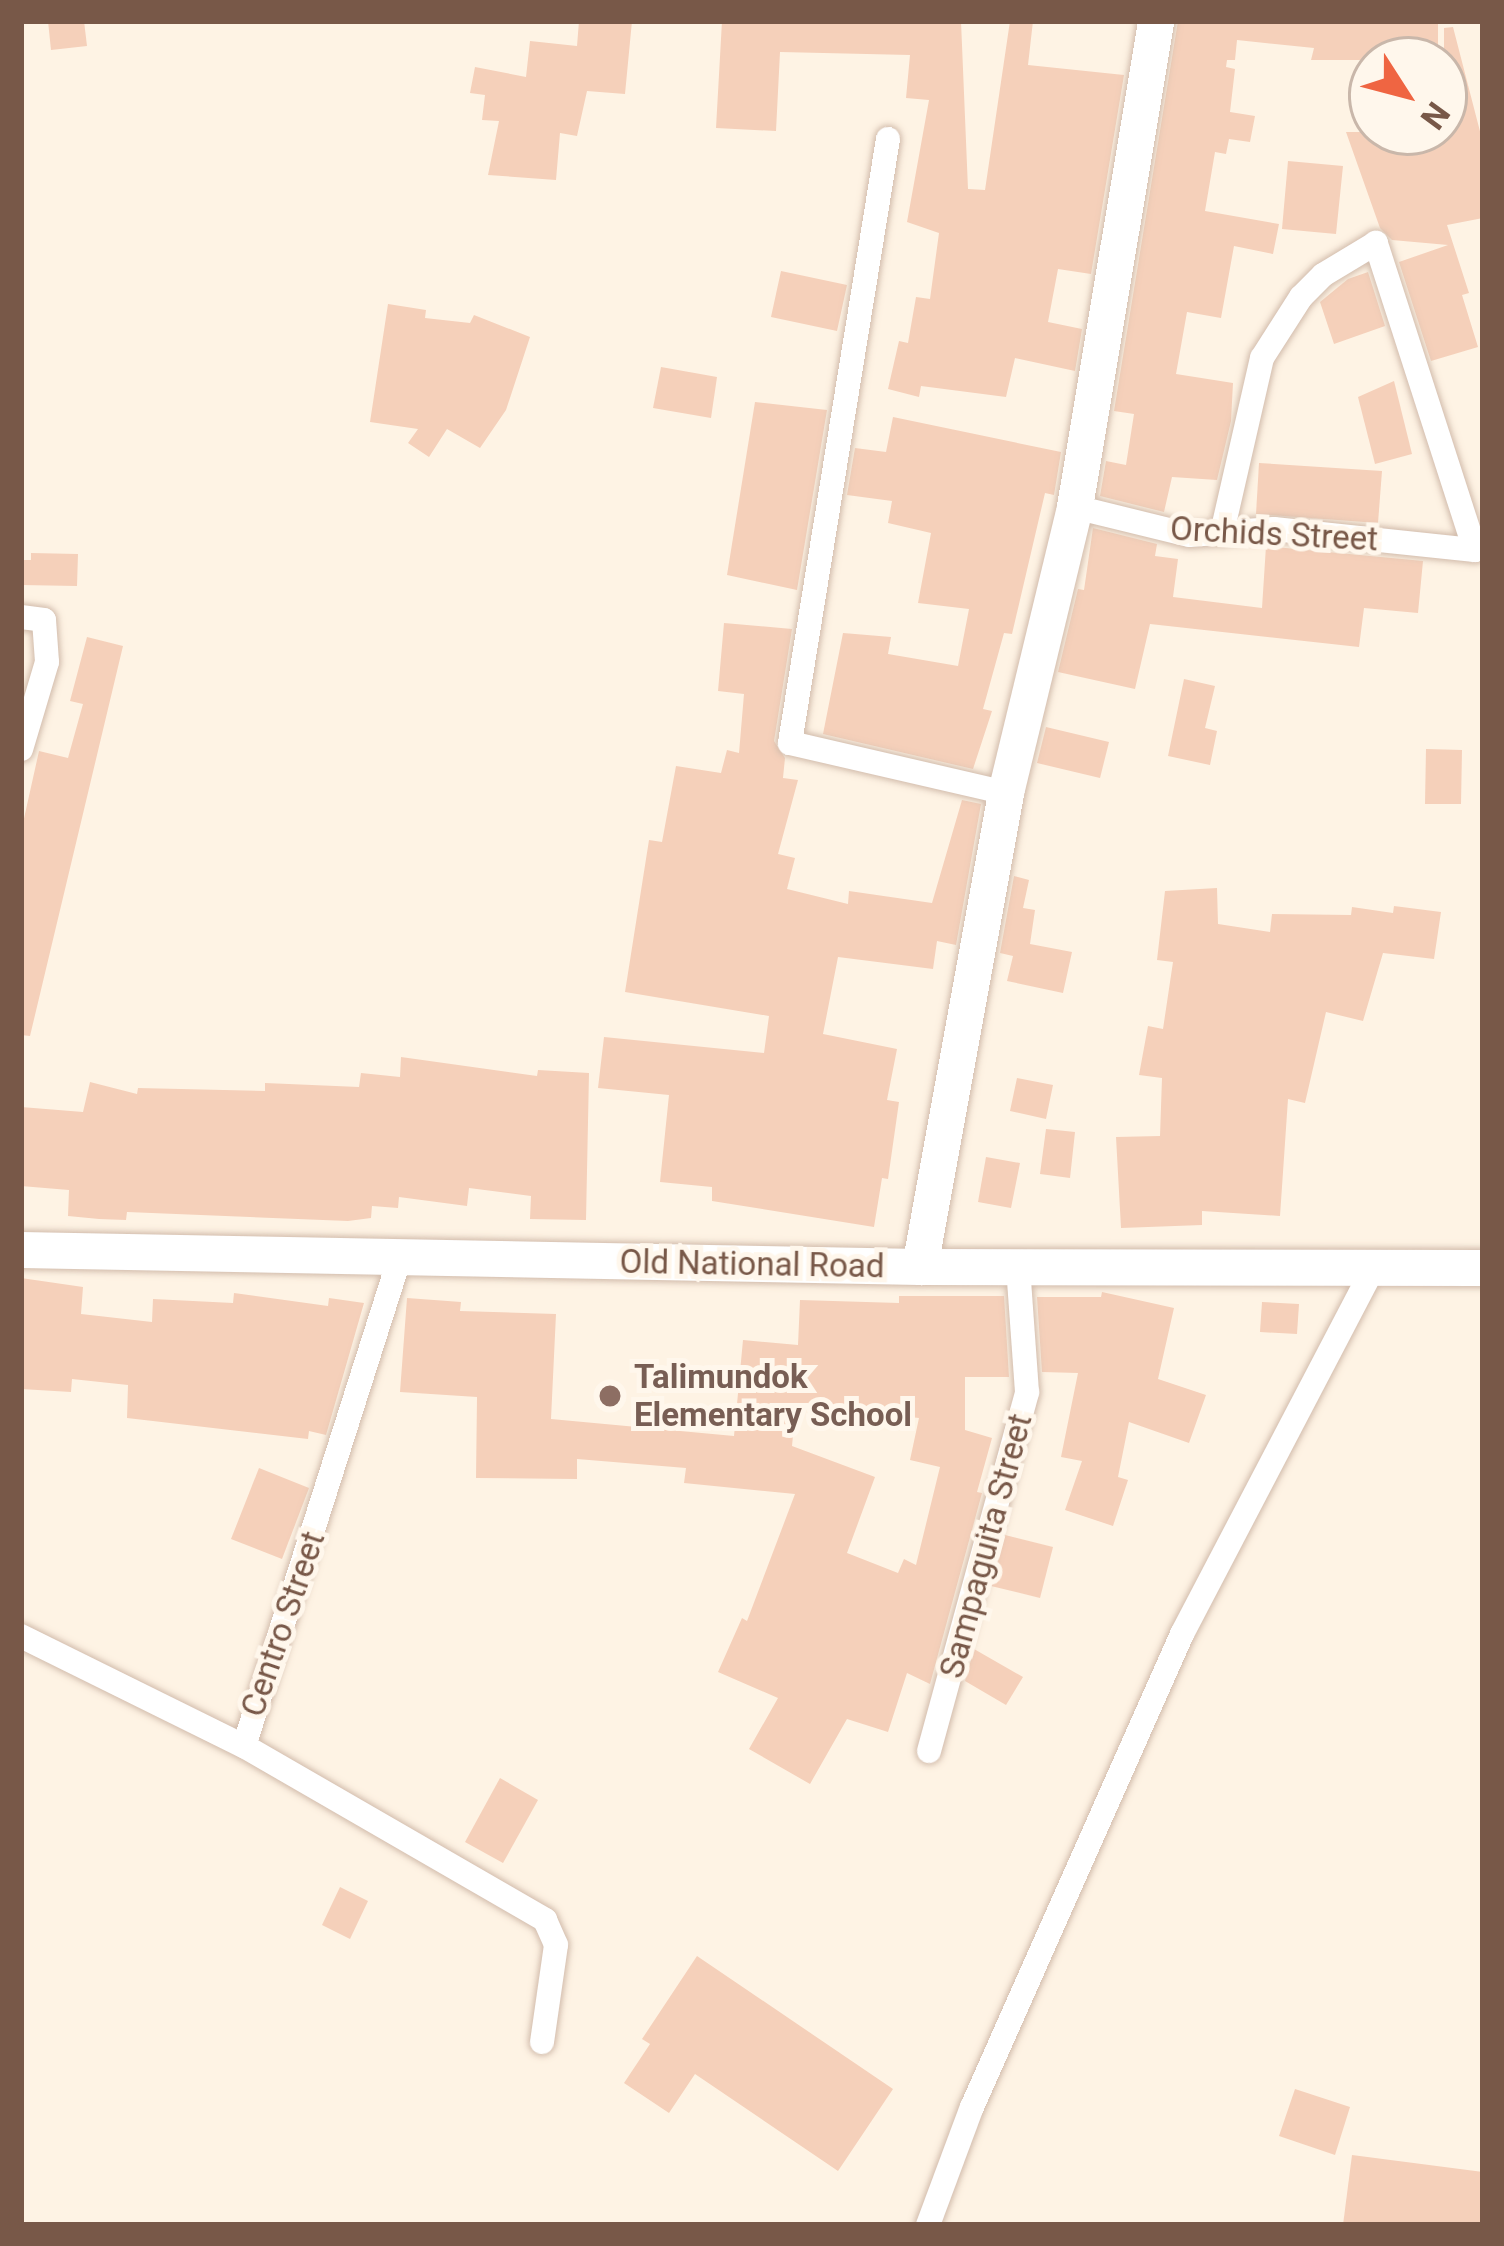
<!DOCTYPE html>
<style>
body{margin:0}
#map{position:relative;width:1504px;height:2246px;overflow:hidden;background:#fef3e4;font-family:Roboto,sans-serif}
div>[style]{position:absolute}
.building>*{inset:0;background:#f5d0ba}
.roads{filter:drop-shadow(0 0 3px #d2bcac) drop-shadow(0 0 3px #d2bcac)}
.street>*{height:24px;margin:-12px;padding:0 12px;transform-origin:12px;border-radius:12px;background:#fff}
.secondary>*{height:36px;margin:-18px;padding:0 18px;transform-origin:18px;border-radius:18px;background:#fff}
.dots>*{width:33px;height:33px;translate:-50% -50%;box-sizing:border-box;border:6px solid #fff7ec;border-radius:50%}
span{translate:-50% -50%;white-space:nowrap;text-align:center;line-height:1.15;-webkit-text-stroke:10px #fff7ec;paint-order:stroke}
.street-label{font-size:33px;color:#785848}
.education-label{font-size:33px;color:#785e54;font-weight:700}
.left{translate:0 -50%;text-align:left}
.frame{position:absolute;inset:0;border:24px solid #785848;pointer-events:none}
.north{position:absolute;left:1348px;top:36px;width:120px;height:120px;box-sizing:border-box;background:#fff7ec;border:3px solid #c9b7aa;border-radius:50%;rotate:126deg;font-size:33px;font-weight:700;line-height:48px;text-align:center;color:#785848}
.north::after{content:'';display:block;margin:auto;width:42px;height:54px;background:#ef6542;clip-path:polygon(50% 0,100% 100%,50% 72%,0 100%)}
</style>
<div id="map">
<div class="building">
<div style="clip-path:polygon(48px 21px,84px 21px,87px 46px,51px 50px)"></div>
<div style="clip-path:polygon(579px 21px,632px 21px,625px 94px,587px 91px,577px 136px,560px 133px,556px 180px,488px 175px,499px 121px,482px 120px,485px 95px,470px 93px,475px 67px,526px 77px,530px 41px,577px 46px)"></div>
<div style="clip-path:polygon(722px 21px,961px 21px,968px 189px,985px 190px,1010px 21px,1033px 21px,1028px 65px,1124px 75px,1091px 274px,1058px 269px,1048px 322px,1082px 329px,1075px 371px,1015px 358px,1006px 397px,921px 386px,919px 397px,888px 389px,899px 341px,908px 343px,916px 297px,930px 299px,939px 233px,907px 222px,929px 100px,906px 98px,910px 55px,780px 52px,776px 131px,716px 128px)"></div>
<div style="clip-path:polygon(1178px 21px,1438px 21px,1438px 60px,1311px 60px,1314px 48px,1237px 40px,1235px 60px,1227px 60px,1226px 67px,1235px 69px,1230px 112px,1255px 116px,1250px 142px,1229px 139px,1226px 154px,1215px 152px,1205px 211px,1279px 224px,1273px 254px,1234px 246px,1221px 318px,1187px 312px,1176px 374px,1233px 383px,1231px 421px,1217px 480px,1172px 477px,1164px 512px,1100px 496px,1106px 461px,1126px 465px,1134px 414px,1114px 411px)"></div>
<div style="clip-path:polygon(1453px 27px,1483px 143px,1483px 218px,1447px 225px,1469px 293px,1462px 295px,1478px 347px,1431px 361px,1399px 262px,1448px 245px,1392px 240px,1380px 228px,1346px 132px,1444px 132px,1444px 28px)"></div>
<div style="clip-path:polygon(1288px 161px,1343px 166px,1336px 234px,1282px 229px)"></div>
<div style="clip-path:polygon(781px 271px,847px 285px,837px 331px,771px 317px)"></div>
<div style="clip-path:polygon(1368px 272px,1385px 326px,1334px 344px,1320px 302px,1348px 279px)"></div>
<div style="clip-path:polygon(388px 304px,426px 310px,425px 318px,470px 323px,474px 315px,530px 337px,506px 410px,480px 448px,447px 429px,429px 457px,408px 443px,418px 429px,370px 422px)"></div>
<div style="clip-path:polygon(661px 367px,717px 377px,711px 418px,653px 408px)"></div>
<div style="clip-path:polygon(1394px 381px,1412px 454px,1375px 464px,1358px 397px)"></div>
<div style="clip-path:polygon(755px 402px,827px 410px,797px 590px,727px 575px)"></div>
<div style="clip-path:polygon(893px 417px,1061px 452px,1054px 495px,1045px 493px,1012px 634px,1004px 633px,983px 709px,992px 711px,973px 769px,823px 734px,843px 633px,891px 637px,888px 654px,958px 666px,969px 609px,918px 603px,931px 533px,888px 523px,892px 501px,847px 495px,855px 448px,886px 452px)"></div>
<div style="clip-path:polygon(1259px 463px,1382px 471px,1378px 523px,1256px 514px)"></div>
<div style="clip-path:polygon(1093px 528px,1157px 544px,1155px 556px,1178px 559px,1173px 597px,1262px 608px,1266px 546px,1423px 561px,1418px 613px,1364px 608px,1359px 647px,1150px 624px,1135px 689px,1058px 672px,1078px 589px,1084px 590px)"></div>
<div style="clip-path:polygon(31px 553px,78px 554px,77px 586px,21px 585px,21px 560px,31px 560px)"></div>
<div style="clip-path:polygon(724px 623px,792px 629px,774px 741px,785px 758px,783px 778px,798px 780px,778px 854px,795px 858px,787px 889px,848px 904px,849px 891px,932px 903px,962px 800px,981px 804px,956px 945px,937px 941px,933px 969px,838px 957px,823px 1034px,897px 1049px,887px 1100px,899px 1102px,888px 1179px,882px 1178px,874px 1227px,712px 1201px,712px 1187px,660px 1182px,669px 1095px,598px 1088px,604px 1037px,764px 1053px,769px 1016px,625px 992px,649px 840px,662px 842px,676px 766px,721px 773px,727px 750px,739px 753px,744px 694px,718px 691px)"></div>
<div style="clip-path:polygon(87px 637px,123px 646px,30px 1036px,21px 1035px,21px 832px,39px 751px,68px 758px,83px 704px,70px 701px)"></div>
<div style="clip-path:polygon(1184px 679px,1215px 686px,1205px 728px,1217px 731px,1210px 765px,1168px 756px)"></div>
<div style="clip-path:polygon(1046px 727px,1109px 742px,1100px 778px,1037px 763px)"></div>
<div style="clip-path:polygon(1426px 749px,1462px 750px,1461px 804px,1425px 804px)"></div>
<div style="clip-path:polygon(1014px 876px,1029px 880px,1023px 908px,1035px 910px,1030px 944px,1072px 952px,1063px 993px,1007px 981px,1013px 956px,1000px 953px)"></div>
<div style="clip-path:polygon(1217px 888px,1218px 924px,1270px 932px,1272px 914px,1351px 915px,1352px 907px,1393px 913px,1394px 906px,1441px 912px,1434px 959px,1383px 953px,1363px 1021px,1326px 1012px,1305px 1103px,1288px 1099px,1280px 1216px,1202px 1211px,1202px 1225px,1121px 1228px,1116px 1137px,1160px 1136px,1162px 1078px,1139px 1075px,1148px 1026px,1163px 1029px,1173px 962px,1157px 960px,1165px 891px)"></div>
<div style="clip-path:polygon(401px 1057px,537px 1076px,538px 1070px,589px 1073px,586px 1220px,530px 1219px,531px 1196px,469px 1188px,467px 1206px,399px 1197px,398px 1208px,372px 1206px,371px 1218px,348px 1221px,127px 1212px,126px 1220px,99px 1219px,68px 1216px,69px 1190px,21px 1186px,21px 1107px,83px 1112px,90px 1082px,137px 1094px,138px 1088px,265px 1091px,265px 1083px,359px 1087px,361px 1073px,400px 1077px)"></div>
<div style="clip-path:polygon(1017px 1078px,1053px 1085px,1046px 1119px,1010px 1111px)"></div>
<div style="clip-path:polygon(1046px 1129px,1075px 1132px,1070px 1178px,1040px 1174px)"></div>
<div style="clip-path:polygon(986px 1157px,1020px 1163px,1011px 1208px,978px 1202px)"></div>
<div style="clip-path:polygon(21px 1278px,83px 1287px,81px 1314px,152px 1322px,153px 1299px,233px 1303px,234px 1293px,328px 1306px,329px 1298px,364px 1303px,326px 1435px,309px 1431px,308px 1439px,127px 1418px,128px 1385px,72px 1379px,71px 1392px,21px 1389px)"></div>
<div style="clip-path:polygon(1102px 1292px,1174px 1308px,1158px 1379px,1206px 1395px,1189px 1443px,1129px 1422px,1118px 1477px,1128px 1480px,1113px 1526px,1065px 1510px,1082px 1461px,1061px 1457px,1078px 1373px,1042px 1372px,1037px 1297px,1101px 1297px)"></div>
<div style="clip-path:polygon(evenodd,899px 1296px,1004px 1296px,1009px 1377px,965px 1377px,965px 1430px,992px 1438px,977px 1492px,982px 1493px,930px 1684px,907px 1673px,888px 1732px,847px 1719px,810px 1784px,749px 1749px,778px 1698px,718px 1672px,742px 1618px,747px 1621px,795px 1494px,684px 1483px,686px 1468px,577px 1459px,577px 1479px,476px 1478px,477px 1397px,400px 1392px,407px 1298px,461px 1302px,460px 1311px,556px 1314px,551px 1419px,734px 1436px,743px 1340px,798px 1345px,800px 1300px,899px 1303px,899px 1296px,796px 1404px,919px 1418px,910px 1460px,940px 1467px,916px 1565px,904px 1559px,898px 1573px,847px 1553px,875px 1477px,792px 1446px,796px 1404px)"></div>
<div style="clip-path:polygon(1262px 1302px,1299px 1304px,1297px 1334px,1260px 1332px)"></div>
<div style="clip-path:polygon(259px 1468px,309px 1488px,282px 1559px,231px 1539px)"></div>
<div style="clip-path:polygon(1005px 1535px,1053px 1547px,1040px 1598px,991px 1586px)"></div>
<div style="clip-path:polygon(974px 1649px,1023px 1677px,1006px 1705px,965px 1681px)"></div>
<div style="clip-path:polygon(500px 1778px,538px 1800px,503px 1863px,465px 1842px)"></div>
<div style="clip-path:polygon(340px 1887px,368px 1901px,350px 1939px,322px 1925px)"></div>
<div style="clip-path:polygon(697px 1956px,893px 2089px,838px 2171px,695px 2074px,669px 2113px,624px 2083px,650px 2044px,642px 2039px)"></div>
<div style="clip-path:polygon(1295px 2089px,1350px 2107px,1335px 2155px,1279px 2136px)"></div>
<div style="clip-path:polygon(1352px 2155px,1483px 2172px,1483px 2225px,1343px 2225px)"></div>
</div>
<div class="roads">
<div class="street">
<div style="left:888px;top:139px;width:612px;rotate:99.22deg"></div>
<div style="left:790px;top:743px;width:222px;rotate:13deg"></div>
<div style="left:1075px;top:507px;width:117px;rotate:13.8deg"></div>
<div style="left:1189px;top:535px;width:85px;rotate:-4deg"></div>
<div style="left:1274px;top:529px;width:202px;rotate:6deg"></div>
<div style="left:1475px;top:550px;width:323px;rotate:-107.9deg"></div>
<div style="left:1376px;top:243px;width:62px;rotate:148.9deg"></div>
<div style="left:1323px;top:275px;width:31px;rotate:135deg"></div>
<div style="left:1301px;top:297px;width:72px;rotate:122.6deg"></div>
<div style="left:1262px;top:358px;width:180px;rotate:102.9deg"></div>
<div style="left:21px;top:617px;width:23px;rotate:7deg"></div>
<div style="left:44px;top:620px;width:42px;rotate:85.9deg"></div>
<div style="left:47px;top:662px;width:91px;rotate:106.6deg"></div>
<div style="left:400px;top:1257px;width:513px;rotate:107.69deg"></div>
<div style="left:244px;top:1746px;width:348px;rotate:30deg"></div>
<div style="left:545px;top:1920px;width:27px;rotate:66deg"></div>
<div style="left:556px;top:1945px;width:98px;rotate:98.2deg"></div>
<div style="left:21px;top:1636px;width:249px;rotate:26.3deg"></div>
<div style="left:929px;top:1751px;width:372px;rotate:-74.7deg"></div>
<div style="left:1027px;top:1392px;width:125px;rotate:-94.1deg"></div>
<div style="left:928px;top:2225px;width:126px;rotate:-69.6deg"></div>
<div style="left:972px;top:2107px;width:518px;rotate:-66.06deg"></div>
<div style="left:1182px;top:1634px;width:414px;rotate:-62.4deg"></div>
</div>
<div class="secondary">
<div style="left:21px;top:1250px;width:899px;rotate:1.08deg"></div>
<div style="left:920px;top:1267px;width:563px;rotate:0.1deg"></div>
<div style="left:920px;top:1267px;width:482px;rotate:-79.7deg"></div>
<div style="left:1006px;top:793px;width:294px;rotate:-76.4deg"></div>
<div style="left:1075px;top:507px;width:493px;rotate:-80.5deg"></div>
</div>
</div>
<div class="dots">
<div style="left:610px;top:1396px;background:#8d6e63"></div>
</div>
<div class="street-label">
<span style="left:1274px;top:534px;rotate:3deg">Orchids Street</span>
<span style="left:752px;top:1264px;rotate:1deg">Old National Road</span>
<span style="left:986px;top:1546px;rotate:-75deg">Sampaguita Street</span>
<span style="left:283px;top:1624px;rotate:-71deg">Centro Street</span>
</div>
<div class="education-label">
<span class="left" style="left:634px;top:1396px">Talimundok<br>Elementary School</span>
</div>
<div class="frame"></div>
<div class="north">N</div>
</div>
